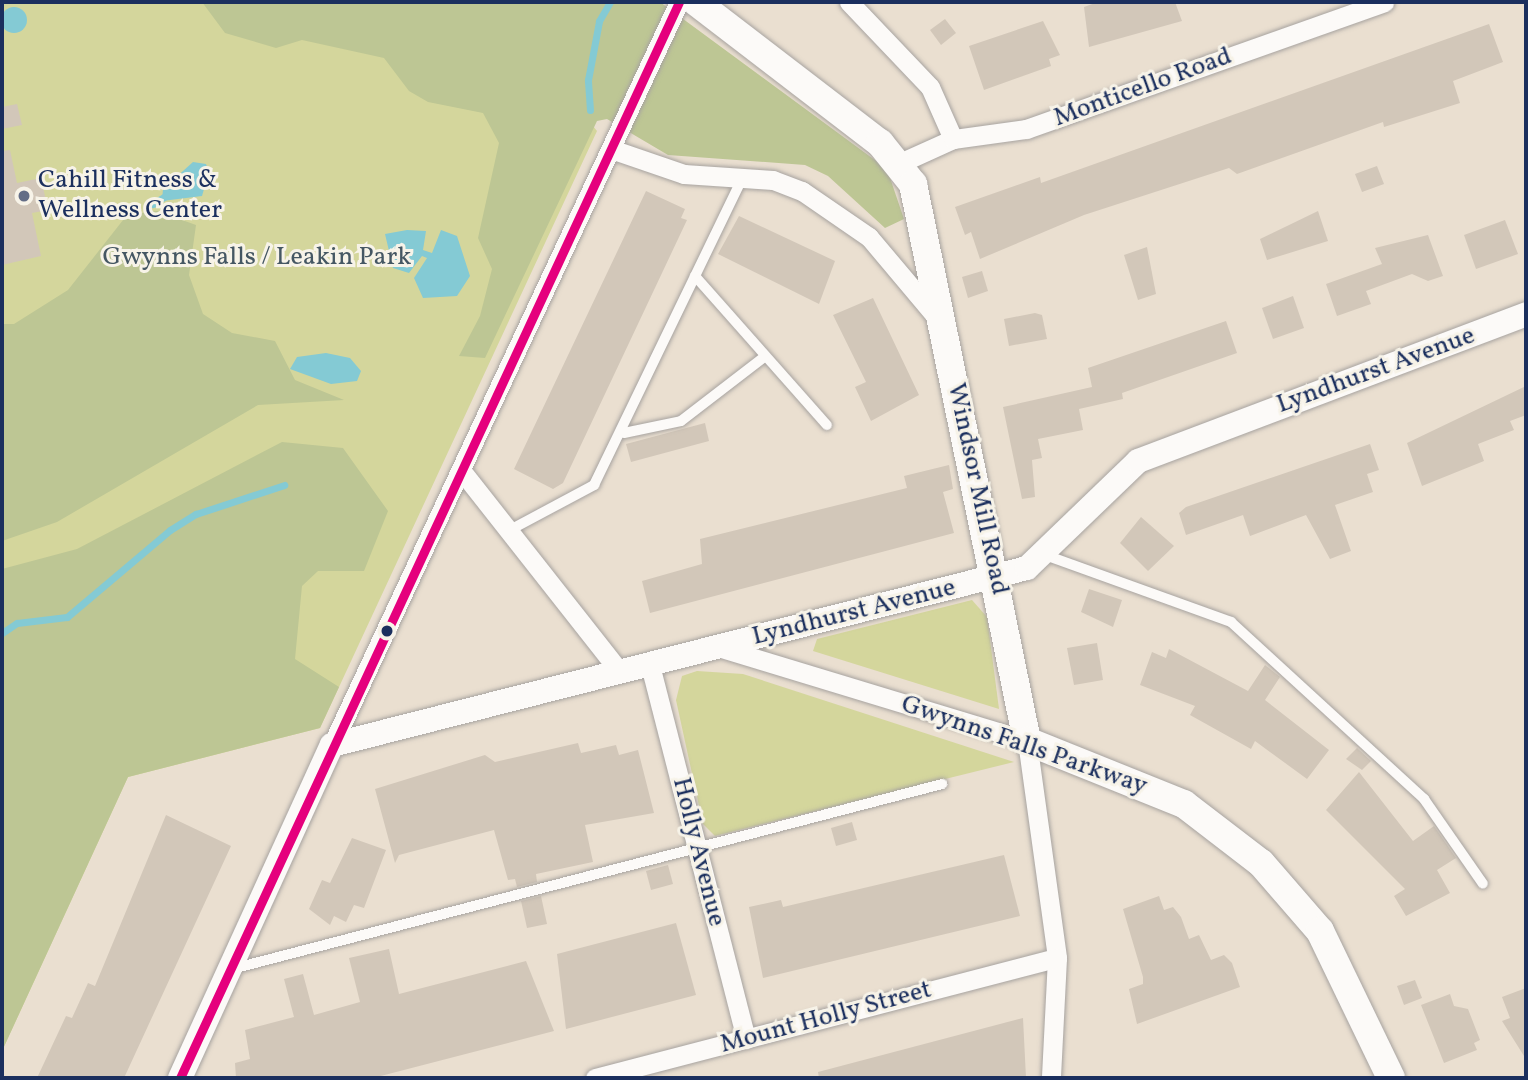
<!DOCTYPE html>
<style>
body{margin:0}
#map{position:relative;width:1528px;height:1080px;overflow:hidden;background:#eadfd0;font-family:Vollkorn,serif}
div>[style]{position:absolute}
.green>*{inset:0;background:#d4d69c}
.forest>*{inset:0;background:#bdc694}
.water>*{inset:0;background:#84cad4}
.round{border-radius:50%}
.stream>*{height:7px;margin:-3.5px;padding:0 3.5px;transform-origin:3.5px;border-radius:3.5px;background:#84cad4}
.building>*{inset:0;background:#d2c7b9}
.roads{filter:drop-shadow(0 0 2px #a7a3a0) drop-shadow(0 0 2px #a7a3a0)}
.service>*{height:10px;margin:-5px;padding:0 5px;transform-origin:5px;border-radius:5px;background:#fcfaf8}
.minor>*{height:19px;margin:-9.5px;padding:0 9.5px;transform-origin:9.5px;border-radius:9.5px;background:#fcfaf8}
.tertiary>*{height:24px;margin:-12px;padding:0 12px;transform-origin:12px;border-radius:12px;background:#fcfaf8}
.secondary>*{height:28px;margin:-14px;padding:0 14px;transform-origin:14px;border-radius:14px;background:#fcfaf8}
.bus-1>*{height:9px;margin:-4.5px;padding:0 4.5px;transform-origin:4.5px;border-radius:4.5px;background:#e5007d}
.dots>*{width:19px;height:19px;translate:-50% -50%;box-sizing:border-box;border:4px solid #f7f3e8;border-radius:50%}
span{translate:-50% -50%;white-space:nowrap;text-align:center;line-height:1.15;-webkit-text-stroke:6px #f7f3e8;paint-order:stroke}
.street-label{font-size:26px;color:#1b2f5e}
.poi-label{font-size:26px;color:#1b2f5e}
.left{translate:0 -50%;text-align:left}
.park-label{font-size:26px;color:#455763}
.frame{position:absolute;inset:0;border:4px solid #1b2f5e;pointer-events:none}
</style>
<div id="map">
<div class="green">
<div style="clip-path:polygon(2px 2px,647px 2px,589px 121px,597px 131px,320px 728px,128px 777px,2px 1051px)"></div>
<div style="clip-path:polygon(972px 600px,987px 617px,999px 709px,813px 651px,817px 639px)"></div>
<div style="clip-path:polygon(697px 671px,743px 674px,1014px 762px,715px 836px,703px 824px,676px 700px,682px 676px)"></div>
</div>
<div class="forest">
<div style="clip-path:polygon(202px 2px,660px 2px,887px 169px,904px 219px,885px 228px,828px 176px,805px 165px,668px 155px,607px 119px,597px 121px,485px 358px,459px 356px,480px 316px,492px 269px,478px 238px,499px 143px,483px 113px,428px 102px,409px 91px,384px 58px,302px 40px,276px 48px,225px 33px)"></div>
<div style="clip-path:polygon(157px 211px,196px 225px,189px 275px,203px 314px,232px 333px,275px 341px,295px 380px,344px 400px,258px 405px,57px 522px,2px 541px,2px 324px,14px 324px,68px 290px,127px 215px)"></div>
<div style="clip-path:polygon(282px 442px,343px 448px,388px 511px,364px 571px,318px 571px,302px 586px,295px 659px,339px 687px,320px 728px,128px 777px,2px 1051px,2px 569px,77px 549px)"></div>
</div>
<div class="water">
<div class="round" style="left:1px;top:7px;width:26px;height:26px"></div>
<div style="clip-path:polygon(193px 162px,206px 164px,209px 172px,202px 196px,162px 201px,163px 189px)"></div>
<div style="clip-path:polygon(407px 230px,426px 231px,423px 250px,432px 253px,441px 230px,457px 236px,470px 276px,457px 296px,423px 298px,414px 278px,427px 258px,422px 256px,409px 273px,393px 268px,385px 234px)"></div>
<div style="clip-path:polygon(326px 353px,350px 358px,361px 371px,357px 381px,331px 384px,290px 369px,297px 357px)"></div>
</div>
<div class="stream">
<div style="left:590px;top:110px;width:30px;rotate:-94deg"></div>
<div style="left:588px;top:80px;width:60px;rotate:-79.4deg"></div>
<div style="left:599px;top:21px;width:22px;rotate:-60deg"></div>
<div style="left:153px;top:204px;width:17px;rotate:-33deg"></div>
<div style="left:2px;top:633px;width:18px;rotate:-34deg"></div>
<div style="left:17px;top:623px;width:50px;rotate:-6.8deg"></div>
<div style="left:67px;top:617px;width:135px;rotate:-40.2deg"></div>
<div style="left:170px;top:530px;width:31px;rotate:-32deg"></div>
<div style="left:196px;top:514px;width:93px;rotate:-18.2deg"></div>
</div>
<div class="building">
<div style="clip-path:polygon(1098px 2px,1175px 2px,1182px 21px,1089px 47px,1084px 7px)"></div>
<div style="clip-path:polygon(945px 19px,956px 33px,941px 45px,930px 30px)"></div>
<div style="clip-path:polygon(1043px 21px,1060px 55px,1049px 59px,1051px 66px,984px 90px,969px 46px)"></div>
<div style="clip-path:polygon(1489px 24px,1503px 62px,1453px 81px,1460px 103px,1384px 127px,1383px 122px,1237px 174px,1229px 168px,1084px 215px,980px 259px,971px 232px,965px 235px,955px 207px,1040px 177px,1041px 183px)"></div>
<div style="clip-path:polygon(17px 104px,22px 125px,2px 129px,2px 107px)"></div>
<div style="clip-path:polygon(10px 150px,17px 183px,41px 178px,48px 210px,32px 213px,41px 256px,2px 265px,2px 151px)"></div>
<div style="clip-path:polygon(1377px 166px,1384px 184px,1362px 192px,1355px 174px)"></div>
<div style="clip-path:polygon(646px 191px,685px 209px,681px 218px,687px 220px,563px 483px,553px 489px,514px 469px)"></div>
<div style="clip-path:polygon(1318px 211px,1328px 241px,1267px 260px,1260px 239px)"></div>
<div style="clip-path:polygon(739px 216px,835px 261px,819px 304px,718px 254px)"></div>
<div style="clip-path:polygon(1505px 220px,1518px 254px,1476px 269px,1464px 235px)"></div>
<div style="clip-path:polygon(1428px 235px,1443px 276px,1428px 281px,1412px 274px,1366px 291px,1371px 304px,1337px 316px,1326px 284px,1382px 264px,1375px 248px)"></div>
<div style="clip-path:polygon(1147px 247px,1156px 294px,1138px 300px,1124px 255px)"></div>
<div style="clip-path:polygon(982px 271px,988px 291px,968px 298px,962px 277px)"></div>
<div style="clip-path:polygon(1293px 296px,1304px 328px,1273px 339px,1262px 308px)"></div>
<div style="clip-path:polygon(873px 298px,919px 395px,871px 421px,855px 387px,866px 382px,833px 315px)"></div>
<div style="clip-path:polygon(1035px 313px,1042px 315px,1047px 339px,1009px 346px,1004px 319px)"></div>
<div style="clip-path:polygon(1226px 321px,1237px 353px,1122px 393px,1123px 399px,1079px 409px,1083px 430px,1038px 439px,1042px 458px,1032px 460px,1035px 497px,1022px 499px,1003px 407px,1092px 387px,1088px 368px)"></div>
<div style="clip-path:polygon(1526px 386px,1526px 415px,1510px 421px,1514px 430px,1478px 444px,1484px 461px,1422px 486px,1407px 443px)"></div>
<div style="clip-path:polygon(705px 423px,709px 441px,631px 462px,626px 444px)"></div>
<div style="clip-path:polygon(1370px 444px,1379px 470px,1367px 474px,1373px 492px,1335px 505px,1351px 551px,1330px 559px,1306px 515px,1250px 536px,1243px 515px,1186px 535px,1179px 513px,1186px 507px)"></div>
<div style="clip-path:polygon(949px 465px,953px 489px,943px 492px,954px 533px,650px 613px,642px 581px,702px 564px,700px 539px,907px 488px,904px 476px)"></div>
<div style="clip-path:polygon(1141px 517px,1174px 546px,1148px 571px,1120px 543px)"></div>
<div style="clip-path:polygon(1089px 589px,1122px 600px,1113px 627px,1081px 612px)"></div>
<div style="clip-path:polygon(1097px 643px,1103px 680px,1074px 685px,1067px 648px)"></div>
<div style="clip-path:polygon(1169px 649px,1248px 691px,1265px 665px,1280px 677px,1265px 700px,1329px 750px,1307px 779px,1255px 741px,1251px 749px,1190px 715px,1195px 706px,1140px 685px,1152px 652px,1166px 658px)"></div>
<div style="clip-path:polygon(578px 743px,581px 753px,616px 745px,619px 755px,638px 750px,654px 813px,585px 825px,593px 862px,536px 874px,537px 882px,517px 887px,515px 879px,508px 880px,494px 830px,399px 855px,395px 863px,375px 789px,485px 755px,495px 762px)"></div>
<div style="clip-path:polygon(1357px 748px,1371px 761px,1362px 770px,1346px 759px)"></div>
<div style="clip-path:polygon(1359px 772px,1413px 841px,1434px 826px,1456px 858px,1437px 870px,1450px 893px,1406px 916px,1394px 896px,1405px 889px,1326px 810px)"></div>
<div style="clip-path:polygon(166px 815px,231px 846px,124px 1078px,37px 1078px,66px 1016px,72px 1018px,88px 983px,95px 986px)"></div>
<div style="clip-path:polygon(852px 822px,857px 840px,836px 846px,831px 828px)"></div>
<div style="clip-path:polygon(352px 838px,386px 850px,364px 908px,354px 905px,346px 922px,334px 916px,330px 925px,309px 909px,322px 880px,330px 883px)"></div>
<div style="clip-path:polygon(1004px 855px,1020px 916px,763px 978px,749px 907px,781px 900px,783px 907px)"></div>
<div style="clip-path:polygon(668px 865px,673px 884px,651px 890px,646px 871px)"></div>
<div style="clip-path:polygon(541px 896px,547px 924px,527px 928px,521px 901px)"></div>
<div style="clip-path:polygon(1159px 896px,1164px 910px,1173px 907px,1181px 917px,1189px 939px,1199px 935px,1211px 960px,1224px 955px,1232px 963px,1240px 987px,1137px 1024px,1129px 989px,1143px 984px,1143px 977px,1123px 909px)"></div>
<div style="clip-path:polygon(676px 923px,696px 995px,566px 1029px,557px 954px)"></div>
<div style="clip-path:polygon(389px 949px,399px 994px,526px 961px,554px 1031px,373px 1078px,236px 1078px,235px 1063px,250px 1059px,245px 1030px,294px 1017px,284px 979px,303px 974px,314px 1015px,360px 1002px,349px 958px)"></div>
<div style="clip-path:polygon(1415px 980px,1422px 998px,1404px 1005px,1397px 986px)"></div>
<div style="clip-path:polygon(1526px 988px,1526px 1056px,1524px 1056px,1502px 1021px,1510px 1018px,1502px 997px)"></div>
<div style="clip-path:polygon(1450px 994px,1454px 1006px,1468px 1009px,1480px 1040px,1474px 1043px,1477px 1050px,1444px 1063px,1421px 1005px)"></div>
<div style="clip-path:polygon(1023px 1018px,1026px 1078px,819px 1078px,818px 1072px)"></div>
</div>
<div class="roads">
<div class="service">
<div style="left:695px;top:276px;width:199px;rotate:48.5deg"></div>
<div style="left:624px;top:433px;width:58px;rotate:-11.9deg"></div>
<div style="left:681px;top:421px;width:105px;rotate:-37.6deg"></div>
<div style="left:508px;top:531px;width:98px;rotate:-28.1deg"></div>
<div style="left:594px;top:485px;width:340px;rotate:-64.2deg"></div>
<div style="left:1045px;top:555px;width:198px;rotate:19.8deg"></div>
<div style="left:1231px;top:622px;width:262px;rotate:42.5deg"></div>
<div style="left:1424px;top:799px;width:103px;rotate:55.2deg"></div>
<div style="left:232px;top:969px;width:734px;rotate:-14.6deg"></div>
</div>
<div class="minor">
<div style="left:849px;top:2px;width:117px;rotate:46.4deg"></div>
<div style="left:930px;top:87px;width:57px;rotate:66.1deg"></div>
<div style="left:611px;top:149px;width:77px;rotate:18.9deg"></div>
<div style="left:684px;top:174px;width:89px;rotate:3.9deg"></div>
<div style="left:773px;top:180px;width:31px;rotate:21deg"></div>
<div style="left:802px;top:191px;width:81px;rotate:34.5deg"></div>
<div style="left:869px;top:237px;width:107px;rotate:49.9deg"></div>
<div style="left:900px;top:163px;width:58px;rotate:-24.4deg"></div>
<div style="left:953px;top:139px;width:74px;rotate:-7.8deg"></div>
<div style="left:1026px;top:129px;width:380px;rotate:-19.5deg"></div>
<div style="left:461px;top:470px;width:257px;rotate:51.8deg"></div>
<div style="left:718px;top:647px;width:323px;rotate:16.9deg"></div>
<div style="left:1027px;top:741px;width:219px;rotate:82.1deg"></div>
<div style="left:1057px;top:958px;width:120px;rotate:92.9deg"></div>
<div style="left:650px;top:665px;width:386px;rotate:75.6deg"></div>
<div style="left:332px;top:745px;width:820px;rotate:-64.97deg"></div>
<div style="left:595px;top:1078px;width:477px;rotate:-14.6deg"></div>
</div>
<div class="tertiary">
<div style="left:180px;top:1078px;width:366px;rotate:-65.5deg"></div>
<div style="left:332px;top:745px;width:717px;rotate:-14.29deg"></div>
<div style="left:1027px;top:568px;width:154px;rotate:-43.9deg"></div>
<div style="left:1138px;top:461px;width:415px;rotate:-20.7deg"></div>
</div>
<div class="secondary">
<div style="left:696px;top:2px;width:232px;rotate:37.5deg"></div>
<div style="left:880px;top:143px;width:53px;rotate:51.2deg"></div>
<div style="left:913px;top:184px;width:569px;rotate:78.43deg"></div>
<div style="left:1027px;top:741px;width:169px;rotate:21.9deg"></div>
<div style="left:1184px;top:804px;width:97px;rotate:37.5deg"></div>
<div style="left:1261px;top:863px;width:90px;rotate:49.1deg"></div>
<div style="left:1320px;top:931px;width:163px;rotate:64.2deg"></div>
</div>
</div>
<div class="bus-1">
<div style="left:180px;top:1078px;width:1186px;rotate:-65.12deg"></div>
</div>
<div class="dots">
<div style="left:24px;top:196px;background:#636d86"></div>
<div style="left:387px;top:631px;background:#1b2f5e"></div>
</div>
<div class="street-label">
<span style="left:1143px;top:88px;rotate:-20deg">Monticello Road</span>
<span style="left:1376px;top:371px;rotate:-20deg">Lyndhurst Avenue</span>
<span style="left:977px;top:489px;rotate:78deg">Windsor Mill Road</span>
<span style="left:854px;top:613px;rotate:-14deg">Lyndhurst Avenue</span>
<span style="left:1024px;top:746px;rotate:19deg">Gwynns Falls Parkway</span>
<span style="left:698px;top:852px;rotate:76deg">Holly Avenue</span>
<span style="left:826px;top:1018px;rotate:-15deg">Mount Holly Street</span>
</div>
<div class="poi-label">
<span class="left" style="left:38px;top:196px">Cahill Fitness &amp;<br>Wellness Center</span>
</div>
<div class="park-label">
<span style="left:257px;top:258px">Gwynns Falls / Leakin Park</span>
</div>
<div class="frame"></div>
</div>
